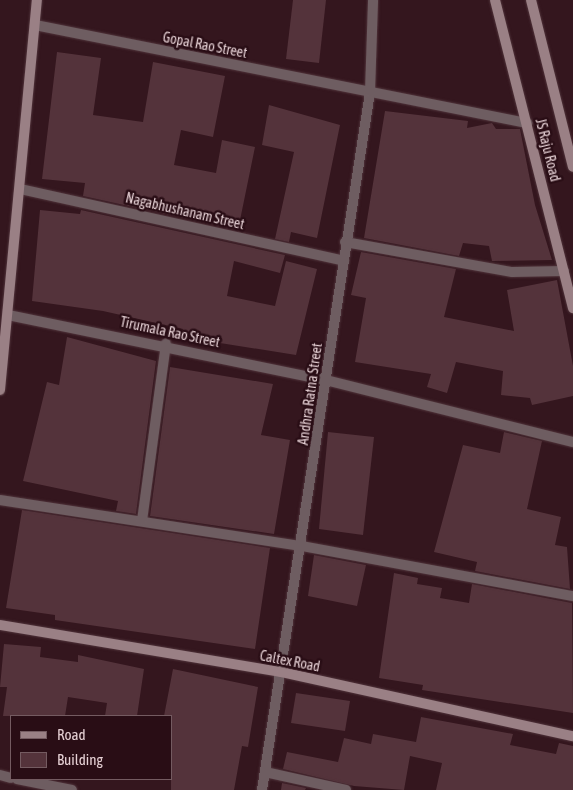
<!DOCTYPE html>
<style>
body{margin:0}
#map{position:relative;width:573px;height:790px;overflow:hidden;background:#34161e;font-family:"Asap Condensed",sans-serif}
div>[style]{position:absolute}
.building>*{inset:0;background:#54333b}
.roads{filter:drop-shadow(0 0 1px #50343b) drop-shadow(0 0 1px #50343b)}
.street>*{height:10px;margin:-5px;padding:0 5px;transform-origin:5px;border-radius:5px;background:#6e5d61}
.secondary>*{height:10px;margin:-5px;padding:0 5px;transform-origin:5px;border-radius:5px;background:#9a8085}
span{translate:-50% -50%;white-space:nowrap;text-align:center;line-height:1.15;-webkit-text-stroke:5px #290d15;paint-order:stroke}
.street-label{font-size:14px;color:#e5d0d4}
.legend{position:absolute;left:10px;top:715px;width:162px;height:65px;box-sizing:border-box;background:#290d15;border:1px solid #745b61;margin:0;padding:6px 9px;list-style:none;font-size:15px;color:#e5d0d4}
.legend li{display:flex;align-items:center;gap:10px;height:25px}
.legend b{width:25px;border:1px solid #745b61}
</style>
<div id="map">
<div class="building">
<div style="clip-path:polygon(293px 0,326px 0,319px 63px,286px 59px)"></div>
<div style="clip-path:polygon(57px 52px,101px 58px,93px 115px,143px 122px,153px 62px,225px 76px,213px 137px,181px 130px,174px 165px,216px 173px,222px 140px,255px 147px,238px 230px,83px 196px,85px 183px,42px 179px)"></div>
<div style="clip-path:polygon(269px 105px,340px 125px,317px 238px,291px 232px,289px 242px,275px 239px,294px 152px,262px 145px)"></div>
<div style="clip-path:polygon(385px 111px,468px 121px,467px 128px,492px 123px,496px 129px,520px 129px,535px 205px,552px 260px,492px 261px,489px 246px,463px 243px,459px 256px,364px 238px)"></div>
<div style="clip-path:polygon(40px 210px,80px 214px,81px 210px,285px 255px,280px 273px,234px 261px,227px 296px,275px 306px,286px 261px,317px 269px,296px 355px,220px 343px,182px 334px,183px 329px,103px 311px,32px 301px)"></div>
<div style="clip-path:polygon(361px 252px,456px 269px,444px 317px,514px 331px,507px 290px,557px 280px,573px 366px,573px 396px,532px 405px,530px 398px,501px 395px,503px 371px,456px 362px,447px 393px,427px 387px,431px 374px,355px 362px,366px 298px,351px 295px)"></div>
<div style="clip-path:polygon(67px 337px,156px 361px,136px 514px,116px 511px,118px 501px,23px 481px,47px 382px,59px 385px)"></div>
<div style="clip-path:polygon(170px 367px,273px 384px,261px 435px,290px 440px,274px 534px,150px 516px)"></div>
<div style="clip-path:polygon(328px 432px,374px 437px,363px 535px,319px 529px)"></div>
<div style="clip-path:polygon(504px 432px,542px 441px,527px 509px,561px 517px,555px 545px,567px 547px,570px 589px,475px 571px,477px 562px,434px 552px,463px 445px,500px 453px)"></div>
<div style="clip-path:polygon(22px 510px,270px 548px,255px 649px,55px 620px,55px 615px,6px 608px)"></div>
<div style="clip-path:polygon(314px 555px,366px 565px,357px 606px,308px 596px)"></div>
<div style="clip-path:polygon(394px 573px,418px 578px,417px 584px,442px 588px,440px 598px,469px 603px,472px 584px,572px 603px,573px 713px,422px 690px,423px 685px,379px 678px)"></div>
<div style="clip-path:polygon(4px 644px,41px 647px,40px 657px,78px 662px,78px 655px,144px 669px,137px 716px,105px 716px,107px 703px,68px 697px,65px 716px,3px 716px,7px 687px,0 687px)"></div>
<div style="clip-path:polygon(173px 669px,258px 687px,248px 747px,242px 746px,234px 790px,171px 790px,171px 716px,164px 716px)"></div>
<div style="clip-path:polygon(296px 693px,350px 701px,345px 731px,291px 723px)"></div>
<div style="clip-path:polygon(421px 717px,513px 734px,510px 745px,556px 754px,559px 743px,573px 746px,573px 790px,436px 790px,442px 763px,410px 756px,404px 790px,354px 786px,283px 769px,287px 752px,338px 762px,344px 738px,371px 744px,373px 734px,416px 742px)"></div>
<div style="clip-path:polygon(282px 783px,306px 788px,305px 790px,281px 790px)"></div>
</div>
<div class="roads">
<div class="street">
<div style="left:35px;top:25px;width:502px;rotate:11.27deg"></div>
<div style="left:20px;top:189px;width:332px;rotate:12.5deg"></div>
<div style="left:345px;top:242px;width:170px;rotate:10.2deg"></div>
<div style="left:512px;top:272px;width:52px;rotate:-1.1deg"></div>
<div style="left:8px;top:315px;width:325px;rotate:11.6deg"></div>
<div style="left:326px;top:380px;width:255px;rotate:14.1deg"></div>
<div style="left:0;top:500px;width:305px;rotate:8.7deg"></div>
<div style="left:302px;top:546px;width:276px;rotate:10.5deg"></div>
<div style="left:142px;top:521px;width:179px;rotate:-82.3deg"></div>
<div style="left:265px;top:772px;width:83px;rotate:12.5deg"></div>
<div style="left:0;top:775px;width:11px;rotate:15deg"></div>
<div style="left:17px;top:779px;width:56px;rotate:11.3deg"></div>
<div style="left:262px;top:790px;width:706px;rotate:-81.2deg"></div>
<div style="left:370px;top:92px;width:92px;rotate:-88.1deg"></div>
</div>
<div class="secondary">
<div style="left:495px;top:0;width:318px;rotate:75.8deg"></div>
<div style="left:531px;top:0;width:172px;rotate:75.9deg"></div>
<div style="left:0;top:390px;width:392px;rotate:-84.6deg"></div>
<div style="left:0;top:625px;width:285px;rotate:9.5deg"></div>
<div style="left:281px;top:672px;width:299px;rotate:12.4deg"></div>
</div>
</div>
<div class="street-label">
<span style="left:205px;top:45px;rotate:11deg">Gopal Rao Street</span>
<span style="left:548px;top:150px;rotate:76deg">JS Raju Road</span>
<span style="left:185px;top:211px;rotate:13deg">Nagabhushanam Street</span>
<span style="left:170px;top:332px;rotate:12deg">Tirumala Rao Street</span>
<span style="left:310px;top:394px;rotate:-82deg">Andhra Ratna Street</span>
<span style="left:290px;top:661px;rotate:11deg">Caltex Road</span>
</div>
<ul class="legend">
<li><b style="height:6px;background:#9a8085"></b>Road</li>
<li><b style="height:14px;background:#54333b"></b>Building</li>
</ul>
</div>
